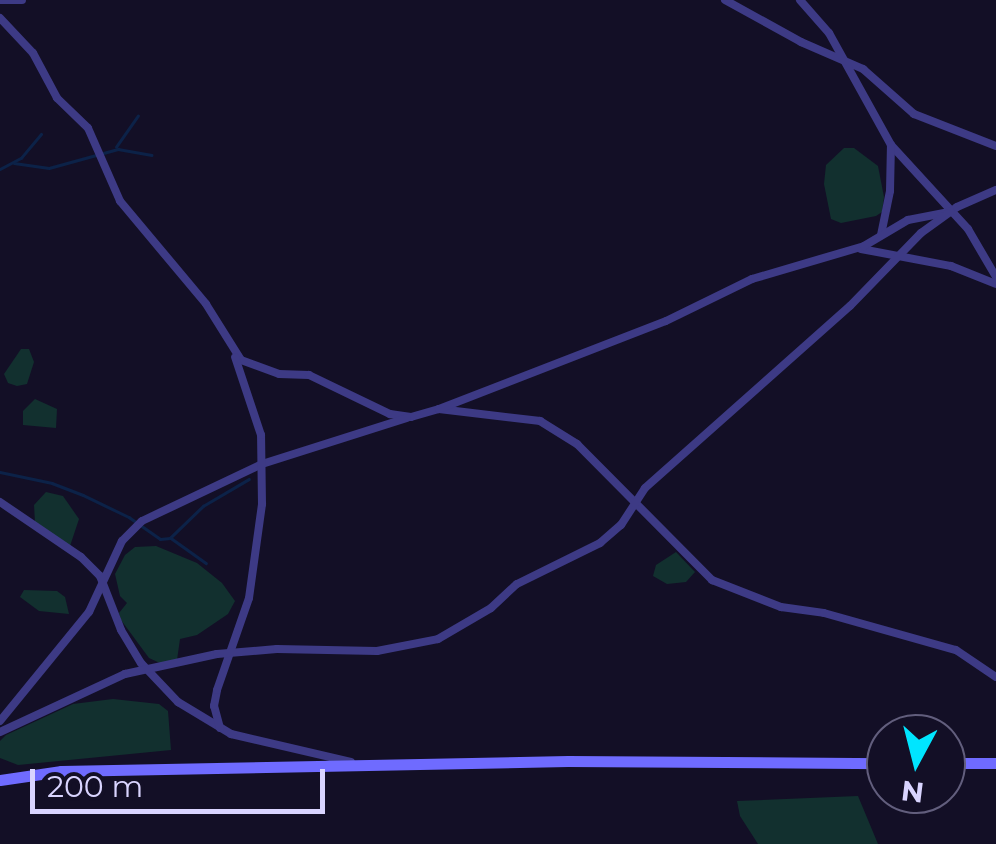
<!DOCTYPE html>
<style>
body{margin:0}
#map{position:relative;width:996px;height:844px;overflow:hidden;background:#130f26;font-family:Montserrat,sans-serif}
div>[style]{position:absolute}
.green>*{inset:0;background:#12302f}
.stream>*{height:2.5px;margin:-1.25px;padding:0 1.25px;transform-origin:1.25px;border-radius:1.25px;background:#0c2248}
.street>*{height:8px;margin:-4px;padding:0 4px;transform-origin:4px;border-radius:4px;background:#3d3a85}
.secondary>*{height:11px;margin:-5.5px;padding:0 5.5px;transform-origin:5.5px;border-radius:5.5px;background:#6f6bff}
span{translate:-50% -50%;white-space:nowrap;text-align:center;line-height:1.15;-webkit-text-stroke:8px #130f26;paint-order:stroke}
.north{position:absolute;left:866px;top:714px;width:100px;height:100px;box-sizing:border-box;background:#130f26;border:2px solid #625e7d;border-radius:50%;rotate:187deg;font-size:28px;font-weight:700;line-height:40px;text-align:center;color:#d9d4ff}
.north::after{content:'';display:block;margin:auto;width:35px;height:45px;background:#00e5ff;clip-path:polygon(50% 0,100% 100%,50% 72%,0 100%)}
.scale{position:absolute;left:30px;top:769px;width:295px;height:45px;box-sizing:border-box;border:5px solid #d9d4ff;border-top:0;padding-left:12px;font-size:30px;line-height:35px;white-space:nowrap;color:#d9d4ff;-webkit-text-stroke:8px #130f26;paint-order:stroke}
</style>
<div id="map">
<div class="green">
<div style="clip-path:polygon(844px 148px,854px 148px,878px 166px,884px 197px,882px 212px,876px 216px,841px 223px,831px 219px,824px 184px,826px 165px)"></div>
<div style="clip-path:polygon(21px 349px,29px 349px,34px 362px,27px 384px,17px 386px,8px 383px,4px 374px)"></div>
<div style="clip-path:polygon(35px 399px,57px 409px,56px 428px,23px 425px,23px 411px)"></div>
<div style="clip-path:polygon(46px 492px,63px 496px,79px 519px,70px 546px,35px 522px,34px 505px)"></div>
<div style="clip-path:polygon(156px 546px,197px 563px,222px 583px,235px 601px,228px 614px,197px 635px,180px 639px,177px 660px,162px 664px,149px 658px,121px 620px,119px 613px,127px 603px,120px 596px,115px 574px,125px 555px,135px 547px)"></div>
<div style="clip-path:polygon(676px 552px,695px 572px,686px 582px,667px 584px,653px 576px,656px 565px)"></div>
<div style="clip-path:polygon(24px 590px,57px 591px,65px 597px,69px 614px,39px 611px,20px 597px)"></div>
<div style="clip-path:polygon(113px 699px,159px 704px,168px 711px,171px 750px,18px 765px,0 758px,0 741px,6px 735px,73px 704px)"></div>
<div style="clip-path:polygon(858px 796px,878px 844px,758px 844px,740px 816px,737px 801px)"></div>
</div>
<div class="stream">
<div style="left:116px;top:147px;width:38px;rotate:-55deg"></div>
<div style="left:14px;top:163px;width:35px;rotate:8deg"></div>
<div style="left:49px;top:168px;width:72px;rotate:-15.4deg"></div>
<div style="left:118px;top:149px;width:34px;rotate:10deg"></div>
<div style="left:0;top:169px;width:24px;rotate:-28deg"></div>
<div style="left:21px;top:158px;width:31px;rotate:-50deg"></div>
<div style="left:0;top:472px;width:53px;rotate:11.9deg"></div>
<div style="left:52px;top:483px;width:33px;rotate:21deg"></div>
<div style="left:83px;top:495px;width:51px;rotate:25.6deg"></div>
<div style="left:129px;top:517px;width:38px;rotate:35deg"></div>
<div style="left:160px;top:539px;width:10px;rotate:-6deg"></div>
<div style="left:170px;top:538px;width:46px;rotate:-44.1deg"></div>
<div style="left:203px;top:506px;width:53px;rotate:-30.4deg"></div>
<div style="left:171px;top:538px;width:43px;rotate:35.5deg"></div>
</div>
<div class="street">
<div style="left:0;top:0;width:22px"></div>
<div style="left:725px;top:0;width:87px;rotate:28.9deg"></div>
<div style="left:801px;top:42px;width:68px;rotate:23.5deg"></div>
<div style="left:863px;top:69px;width:68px;rotate:41.4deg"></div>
<div style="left:914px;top:114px;width:88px;rotate:21.3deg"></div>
<div style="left:800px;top:0;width:44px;rotate:48.7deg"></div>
<div style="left:829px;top:33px;width:128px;rotate:61deg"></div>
<div style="left:891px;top:145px;width:114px;rotate:47.5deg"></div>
<div style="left:968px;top:229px;width:56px;rotate:59.7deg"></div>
<div style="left:0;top:18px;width:48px;rotate:46.7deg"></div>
<div style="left:33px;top:53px;width:51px;rotate:61.9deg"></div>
<div style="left:57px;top:98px;width:43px;rotate:44.1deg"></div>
<div style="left:88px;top:128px;width:80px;rotate:66.3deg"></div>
<div style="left:120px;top:201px;width:134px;rotate:50.1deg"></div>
<div style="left:206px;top:304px;width:66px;rotate:58deg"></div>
<div style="left:241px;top:360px;width:40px;rotate:20.2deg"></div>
<div style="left:279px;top:374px;width:30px;rotate:2deg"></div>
<div style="left:309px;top:375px;width:90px;rotate:25.7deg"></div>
<div style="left:390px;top:414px;width:21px;rotate:8deg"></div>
<div style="left:411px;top:417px;width:29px;rotate:-16deg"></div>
<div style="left:439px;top:409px;width:102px;rotate:6.8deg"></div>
<div style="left:540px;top:421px;width:44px;rotate:31.9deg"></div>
<div style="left:577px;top:444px;width:192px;rotate:45.2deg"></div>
<div style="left:712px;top:580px;width:74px;rotate:21.4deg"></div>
<div style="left:781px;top:607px;width:43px;rotate:7.9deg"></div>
<div style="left:824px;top:613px;width:137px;rotate:15.7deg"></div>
<div style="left:956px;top:650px;width:48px;rotate:34deg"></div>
<div style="left:881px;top:235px;width:45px;rotate:-78.4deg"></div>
<div style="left:890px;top:191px;width:46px;rotate:-88.8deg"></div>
<div style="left:861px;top:249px;width:92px;rotate:10.7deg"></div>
<div style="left:951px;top:266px;width:48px;rotate:21.8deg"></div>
<div style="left:439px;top:409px;width:243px;rotate:-21.2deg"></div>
<div style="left:666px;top:321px;width:96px;rotate:-26deg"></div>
<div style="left:752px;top:279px;width:117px;rotate:-16.4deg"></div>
<div style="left:864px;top:246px;width:51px;rotate:-30.6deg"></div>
<div style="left:908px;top:220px;width:38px;rotate:-11deg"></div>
<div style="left:0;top:502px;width:98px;rotate:34.2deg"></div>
<div style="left:81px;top:557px;width:27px;rotate:45deg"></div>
<div style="left:100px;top:576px;width:58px;rotate:68.7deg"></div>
<div style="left:121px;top:630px;width:39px;rotate:59deg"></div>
<div style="left:141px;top:663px;width:54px;rotate:46.5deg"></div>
<div style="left:178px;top:702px;width:62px;rotate:31.1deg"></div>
<div style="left:231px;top:734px;width:123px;rotate:13.1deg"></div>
<div style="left:0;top:721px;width:141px;rotate:-50.8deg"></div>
<div style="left:89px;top:612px;width:78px;rotate:-65.1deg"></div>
<div style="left:122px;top:541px;width:28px;rotate:-45deg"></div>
<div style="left:142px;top:521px;width:133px;rotate:-25.4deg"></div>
<div style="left:262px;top:464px;width:152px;rotate:-17.6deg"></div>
<div style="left:220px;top:728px;width:23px;rotate:-105deg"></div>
<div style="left:214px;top:706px;width:16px;rotate:-79deg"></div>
<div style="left:217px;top:690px;width:97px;rotate:-70.8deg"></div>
<div style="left:249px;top:598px;width:95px;rotate:-82.1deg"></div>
<div style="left:262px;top:504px;width:69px;rotate:-90.8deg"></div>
<div style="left:261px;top:435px;width:82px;rotate:-108.4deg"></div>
<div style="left:0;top:732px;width:138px;rotate:-24.9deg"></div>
<div style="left:125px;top:674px;width:94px;rotate:-12.3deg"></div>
<div style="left:217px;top:654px;width:60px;rotate:-4.8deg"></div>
<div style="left:277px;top:649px;width:100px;rotate:1.1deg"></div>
<div style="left:377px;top:651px;width:62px;rotate:-11.1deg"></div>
<div style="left:438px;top:639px;width:61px;rotate:-30.3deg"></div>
<div style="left:491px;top:608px;width:35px;rotate:-43deg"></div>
<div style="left:517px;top:584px;width:93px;rotate:-26.3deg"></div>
<div style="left:600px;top:543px;width:28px;rotate:-41deg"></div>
<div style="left:621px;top:525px;width:44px;rotate:-57deg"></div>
<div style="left:645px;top:488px;width:274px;rotate:-41.6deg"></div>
<div style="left:850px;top:306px;width:102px;rotate:-45.8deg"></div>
<div style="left:921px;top:233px;width:44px;rotate:-35.8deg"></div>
<div style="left:957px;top:207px;width:43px;rotate:-23.6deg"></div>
</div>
<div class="secondary">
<div style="left:946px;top:763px;width:50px"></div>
<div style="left:0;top:780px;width:62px;rotate:-8.4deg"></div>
<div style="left:61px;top:771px;width:507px;rotate:-1.13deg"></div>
<div style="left:568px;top:761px;width:318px;rotate:0.4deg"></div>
</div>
<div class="north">N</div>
<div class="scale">200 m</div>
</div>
